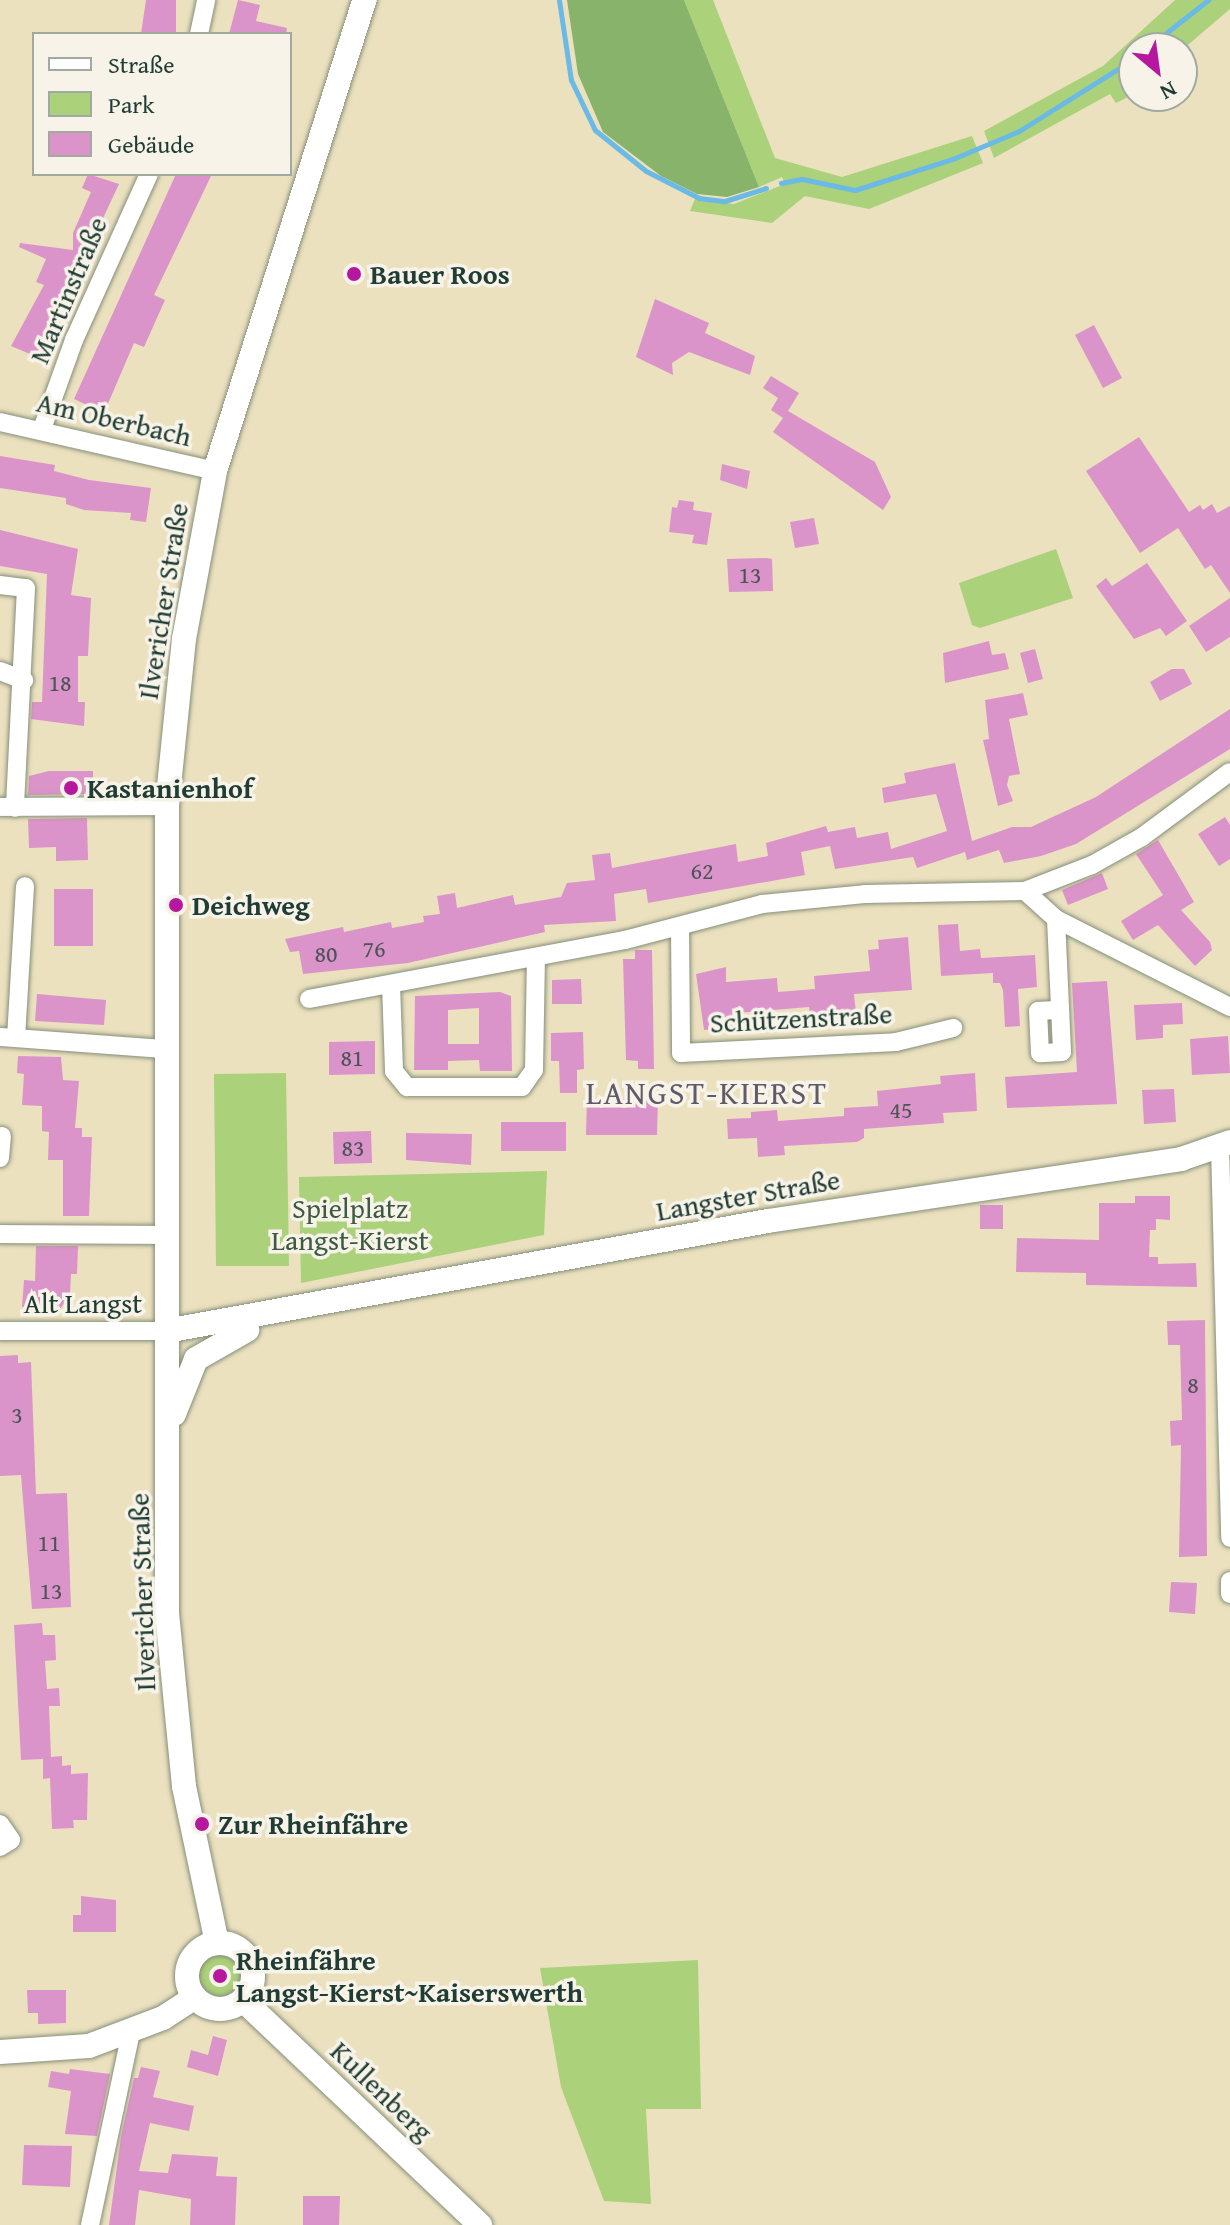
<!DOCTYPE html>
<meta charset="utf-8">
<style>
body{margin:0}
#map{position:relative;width:1230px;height:2225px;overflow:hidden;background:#ebe1bf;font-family:"Gentium Book Plus",serif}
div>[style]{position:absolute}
.green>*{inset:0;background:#abd17b}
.round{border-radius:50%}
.forest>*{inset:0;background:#88b36b}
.stream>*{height:5px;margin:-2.5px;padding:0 2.5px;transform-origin:2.5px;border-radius:2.5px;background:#6bb9e5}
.building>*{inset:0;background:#db94c9}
.roads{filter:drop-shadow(0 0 2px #858f7a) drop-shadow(0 0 2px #858f7a)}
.minor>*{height:18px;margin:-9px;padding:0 9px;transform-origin:9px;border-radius:9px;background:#fff}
.tertiary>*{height:24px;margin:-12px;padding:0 12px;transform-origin:12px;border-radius:12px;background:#fff}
.tertiary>.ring{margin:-12px;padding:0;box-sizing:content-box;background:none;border:24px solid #fff;border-radius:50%}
.dots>*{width:22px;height:22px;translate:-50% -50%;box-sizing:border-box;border:4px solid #f7f3e8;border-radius:50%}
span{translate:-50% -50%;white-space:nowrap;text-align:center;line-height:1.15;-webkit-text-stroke:7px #f7f3e8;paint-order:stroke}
.number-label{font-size:24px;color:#4e5359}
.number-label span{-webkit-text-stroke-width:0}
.poi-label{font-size:28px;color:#1f3d34;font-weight:700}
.left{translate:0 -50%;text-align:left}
.street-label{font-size:28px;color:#1f3d34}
.park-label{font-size:28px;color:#3b5b42}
.quarter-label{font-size:32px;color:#615b68;letter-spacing:2px}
.legend{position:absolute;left:32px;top:32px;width:260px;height:144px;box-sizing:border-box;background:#f7f3e8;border:2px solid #a1aaa0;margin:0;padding:10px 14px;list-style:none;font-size:24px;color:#1f3d34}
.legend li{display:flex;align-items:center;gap:16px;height:40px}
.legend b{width:40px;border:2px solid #a1aaa0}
.north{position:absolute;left:1118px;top:32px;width:80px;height:80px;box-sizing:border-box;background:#f7f3e8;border:2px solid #a1aaa0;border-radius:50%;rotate:151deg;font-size:22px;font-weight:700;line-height:32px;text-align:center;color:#1f3d34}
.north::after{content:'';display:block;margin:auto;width:28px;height:36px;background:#b5179e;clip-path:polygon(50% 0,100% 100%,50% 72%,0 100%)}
</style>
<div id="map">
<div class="green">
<div style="clip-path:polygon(684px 0,713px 0,775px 158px,842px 177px,972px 136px,983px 163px,869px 209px,805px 196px,772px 223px,690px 211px,695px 199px,734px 204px,785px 184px,782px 177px,759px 187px)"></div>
<div style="clip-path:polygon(1175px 0,1230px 0,1230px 9px,1182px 50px,1134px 48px,1134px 94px,1116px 103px,1110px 94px,994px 158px,984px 131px,1103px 66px)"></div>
<div style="clip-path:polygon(1056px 549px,1073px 598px,980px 628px,972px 625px,959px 583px)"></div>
<div style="clip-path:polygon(286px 1073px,289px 1266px,216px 1266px,214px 1074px)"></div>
<div style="clip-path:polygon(547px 1171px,544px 1235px,301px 1283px,299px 1177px)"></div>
<div class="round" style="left:199px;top:1954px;width:42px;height:42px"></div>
<div style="clip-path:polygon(698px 1960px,701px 2109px,646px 2109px,651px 2204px,604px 2201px,561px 2087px,540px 1968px)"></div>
</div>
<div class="forest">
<div style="clip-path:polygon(567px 0,684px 0,759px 187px,727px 197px,697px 194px,661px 176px,603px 132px,578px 74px)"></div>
</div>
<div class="stream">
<div style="left:559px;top:0;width:81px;rotate:81.5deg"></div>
<div style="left:571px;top:80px;width:55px;rotate:64.4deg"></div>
<div style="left:595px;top:130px;width:65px;rotate:38.8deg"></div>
<div style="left:646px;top:171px;width:59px;rotate:27deg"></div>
<div style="left:699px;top:198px;width:26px;rotate:7deg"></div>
<div style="left:725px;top:201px;width:43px;rotate:-17.6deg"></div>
<div style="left:1147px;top:48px;width:78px;rotate:-38.2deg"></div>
<div style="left:781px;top:183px;width:21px;rotate:-11deg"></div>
<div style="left:802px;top:179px;width:54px;rotate:11.7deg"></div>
<div style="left:855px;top:190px;width:105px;rotate:-17.7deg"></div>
<div style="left:955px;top:158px;width:69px;rotate:-22.9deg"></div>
<div style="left:1019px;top:131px;width:136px;rotate:-32.1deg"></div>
</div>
<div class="building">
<div style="clip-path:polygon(146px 0,176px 0,176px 34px,141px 34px)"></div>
<div style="clip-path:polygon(238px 0,260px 5px,256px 21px,287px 28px,286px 34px,229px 34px)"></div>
<div style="clip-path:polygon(88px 174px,119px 184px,53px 325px,57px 326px,42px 359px,11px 346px,44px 285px,36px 282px,46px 259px,19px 247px,20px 243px,73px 250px,73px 233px,91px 192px,82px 188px)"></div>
<div style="clip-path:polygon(176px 174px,212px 174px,154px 295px,165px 300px,144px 347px,134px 343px,104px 413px,74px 399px)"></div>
<div style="clip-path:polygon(655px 299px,709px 323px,705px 333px,755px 356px,750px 375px,689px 352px,672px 363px,673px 375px,636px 357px)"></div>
<div style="clip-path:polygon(1094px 325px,1122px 378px,1103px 388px,1075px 335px)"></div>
<div style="clip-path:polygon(771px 376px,799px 393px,788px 411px,875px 462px,891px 497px,883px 510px,773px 432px,783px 418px,771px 410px,778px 398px,763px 388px)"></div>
<div style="clip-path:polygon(1139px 437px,1189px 512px,1200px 505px,1203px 510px,1212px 504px,1217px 513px,1230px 506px,1230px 593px,1211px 565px,1205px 569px,1178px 528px,1140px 553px,1086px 471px)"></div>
<div style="clip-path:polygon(0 456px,55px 465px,54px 471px,89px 480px,151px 488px,146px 522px,130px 520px,131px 513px,84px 510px,66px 504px,66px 498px,0 488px)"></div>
<div style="clip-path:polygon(722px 464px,750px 471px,747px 489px,720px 480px)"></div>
<div style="clip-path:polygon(679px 500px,694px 502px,693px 510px,712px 513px,707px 545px,692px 543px,694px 535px,669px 532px,672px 507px,677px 508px)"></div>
<div style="clip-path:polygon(814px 518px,819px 544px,795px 548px,790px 522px)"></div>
<div style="clip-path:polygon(0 530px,78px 549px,71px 595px,91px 598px,88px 656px,78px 656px,78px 702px,85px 702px,84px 726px,31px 719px,32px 702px,42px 702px,47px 574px,0 566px)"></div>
<div style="clip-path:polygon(767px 558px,772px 559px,773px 591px,729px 592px,727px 559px)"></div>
<div style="clip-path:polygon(1147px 563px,1187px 621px,1166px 636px,1160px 628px,1134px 639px,1096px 586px,1106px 578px,1112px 586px)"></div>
<div style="clip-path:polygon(1230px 598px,1230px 637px,1206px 652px,1189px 626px)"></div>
<div style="clip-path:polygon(989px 641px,992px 655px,1005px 653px,1009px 669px,945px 683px,943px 653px)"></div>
<div style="clip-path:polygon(1035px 649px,1043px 679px,1028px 683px,1020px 653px)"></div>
<div style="clip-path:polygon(1172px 669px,1184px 669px,1192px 684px,1160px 701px,1150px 682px)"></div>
<div style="clip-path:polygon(1023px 693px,1028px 715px,1009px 719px,1020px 774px,1009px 776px,1007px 785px,1013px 801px,998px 806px,983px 740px,989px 739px,985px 700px)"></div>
<div style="clip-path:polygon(1230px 709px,1230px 749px,1076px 844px,1041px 856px,1004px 863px,999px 850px,967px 860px,965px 852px,917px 868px,913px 857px,835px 869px,830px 846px,801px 852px,805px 875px,648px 903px,646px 889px,614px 894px,616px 921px,544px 925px,545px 932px,408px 963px,303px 974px,299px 951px,290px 952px,285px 939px,343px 927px,344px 932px,391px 922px,392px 928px,424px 922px,423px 916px,440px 914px,437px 896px,455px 893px,457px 908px,513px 895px,515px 905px,561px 897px,567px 883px,595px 880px,592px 855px,610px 853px,612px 868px,736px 844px,738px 862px,768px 856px,766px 843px,826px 826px,828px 832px,855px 827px,857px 838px,888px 832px,891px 849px,947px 831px,936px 794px,884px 803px,882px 788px,906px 783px,904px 773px,955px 763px,972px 841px,1012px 827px,1031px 827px,1096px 797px)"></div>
<div style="clip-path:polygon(49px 771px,93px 771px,93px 794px,28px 795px,29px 776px)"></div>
<div style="clip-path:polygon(1225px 817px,1230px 825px,1230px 859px,1219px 866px,1198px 834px)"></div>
<div style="clip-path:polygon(87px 818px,88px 860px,56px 861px,56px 847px,29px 848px,28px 819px)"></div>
<div style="clip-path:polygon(1158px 840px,1194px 902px,1181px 910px,1210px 942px,1212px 950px,1195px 966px,1158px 925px,1133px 940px,1121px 921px,1163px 895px,1136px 854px)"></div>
<div style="clip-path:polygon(1102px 873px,1108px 889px,1068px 905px,1062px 890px)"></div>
<div style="clip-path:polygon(54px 889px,93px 889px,93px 946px,54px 946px)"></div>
<div style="clip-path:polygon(958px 924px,960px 951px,980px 949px,981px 958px,1035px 955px,1037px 987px,1018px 989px,1020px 1026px,1005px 1027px,1003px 990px,1000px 983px,993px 983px,993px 973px,941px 976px,938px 925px)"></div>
<div style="clip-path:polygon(908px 937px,912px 990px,854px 994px,856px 1013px,827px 1015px,828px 1024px,811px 1025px,809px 1007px,737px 1013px,738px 1028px,704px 1030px,696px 974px,726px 967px,726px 982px,777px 978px,778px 992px,815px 989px,814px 976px,870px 971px,868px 950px,879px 949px,878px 940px)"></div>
<div style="clip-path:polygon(635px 950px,652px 950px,654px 1069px,638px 1069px,638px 1061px,626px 1060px,623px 959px,635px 959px)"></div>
<div style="clip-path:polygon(581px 979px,582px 1004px,552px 1004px,552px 980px)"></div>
<div style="clip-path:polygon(1107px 981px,1117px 1104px,1007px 1108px,1005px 1077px,1077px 1072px,1072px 983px)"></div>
<div style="clip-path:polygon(evenodd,500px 992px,511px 996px,512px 1071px,480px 1071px,479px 1060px,448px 1061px,448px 1070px,414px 1070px,415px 996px,500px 992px,479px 1008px,479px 1044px,448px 1044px,448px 1010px,479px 1008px)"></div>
<div style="clip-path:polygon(37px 994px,106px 1000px,104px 1025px,35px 1021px)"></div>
<div style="clip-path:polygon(1182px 1003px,1183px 1024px,1163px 1025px,1163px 1038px,1136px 1040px,1134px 1005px)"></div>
<div style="clip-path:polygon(583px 1032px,584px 1069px,577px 1070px,577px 1093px,560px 1093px,559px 1061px,551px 1061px,551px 1033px)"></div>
<div style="clip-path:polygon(1228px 1036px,1230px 1073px,1192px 1075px,1190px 1039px)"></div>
<div style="clip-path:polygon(375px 1041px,375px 1074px,329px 1075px,329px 1042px)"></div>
<div style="clip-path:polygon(18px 1056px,61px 1057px,63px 1080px,79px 1081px,75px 1128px,82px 1128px,82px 1137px,92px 1137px,89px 1216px,63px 1216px,63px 1160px,48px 1160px,49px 1132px,42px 1131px,42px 1106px,22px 1105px,24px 1074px,17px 1073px)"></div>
<div style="clip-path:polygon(975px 1073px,977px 1111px,943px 1113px,944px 1123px,864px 1129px,864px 1138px,857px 1142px,784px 1146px,785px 1155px,758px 1157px,757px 1138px,728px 1139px,727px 1119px,751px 1118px,751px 1112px,777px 1110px,778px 1121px,844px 1116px,844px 1108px,878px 1106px,877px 1091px,941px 1084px,940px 1076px)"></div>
<div style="clip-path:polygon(1174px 1089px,1176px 1122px,1144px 1124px,1142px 1090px)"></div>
<div style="clip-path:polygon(587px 1099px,658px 1099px,657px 1135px,586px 1135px)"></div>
<div style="clip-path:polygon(501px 1122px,566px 1122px,566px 1151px,501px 1151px)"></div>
<div style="clip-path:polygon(371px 1131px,372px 1163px,334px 1164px,333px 1132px)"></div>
<div style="clip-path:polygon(406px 1133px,472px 1134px,471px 1165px,406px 1160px)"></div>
<div style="clip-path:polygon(1135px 1196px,1170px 1196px,1170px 1220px,1156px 1219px,1156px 1230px,1150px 1230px,1149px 1257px,1158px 1257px,1158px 1264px,1196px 1263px,1197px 1287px,1086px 1285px,1086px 1273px,1016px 1272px,1017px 1238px,1099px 1240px,1099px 1203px,1135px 1203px)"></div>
<div style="clip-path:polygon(980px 1205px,1003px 1205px,1003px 1229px,980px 1229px)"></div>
<div style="clip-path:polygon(36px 1246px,78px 1246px,77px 1274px,71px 1274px,70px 1295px,60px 1309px,22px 1307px,24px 1280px,35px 1281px)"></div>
<div style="clip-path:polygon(1205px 1320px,1207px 1556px,1179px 1557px,1181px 1445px,1171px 1446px,1170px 1421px,1182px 1420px,1180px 1345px,1168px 1345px,1167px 1321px)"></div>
<div style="clip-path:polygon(18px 1355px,18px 1363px,31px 1362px,36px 1494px,67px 1493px,71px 1607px,32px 1609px,21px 1475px,0 1476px,0 1356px)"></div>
<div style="clip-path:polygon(1171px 1582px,1197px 1583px,1195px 1614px,1169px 1612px)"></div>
<div style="clip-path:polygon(42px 1623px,43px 1635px,55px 1635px,56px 1660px,45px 1661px,47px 1689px,59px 1688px,60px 1706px,49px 1706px,51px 1757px,62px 1756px,62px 1766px,71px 1765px,71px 1774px,88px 1773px,87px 1820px,73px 1820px,74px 1828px,52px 1829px,50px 1778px,43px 1779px,43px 1759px,21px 1760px,14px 1625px)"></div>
<div style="clip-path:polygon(81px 1896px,116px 1900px,116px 1932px,73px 1932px,73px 1915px,81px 1915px)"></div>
<div style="clip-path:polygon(27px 1990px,66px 1990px,66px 2023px,38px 2024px,38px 2013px,28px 2013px)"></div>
<div style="clip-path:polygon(213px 2036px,227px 2040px,218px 2076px,187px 2067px,191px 2050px,208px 2055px)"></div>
<div style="clip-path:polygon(141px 2067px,160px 2071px,153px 2097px,194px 2106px,189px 2131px,150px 2123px,139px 2171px,168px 2173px,172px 2154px,218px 2157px,216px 2176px,237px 2177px,235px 2225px,190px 2225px,191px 2199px,139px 2190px,135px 2225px,109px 2225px,121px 2137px,134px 2078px,138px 2078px)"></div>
<div style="clip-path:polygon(70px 2069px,110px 2074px,97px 2136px,65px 2134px,71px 2091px,48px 2087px,51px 2071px,69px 2074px)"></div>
<div style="clip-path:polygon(24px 2145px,72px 2146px,70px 2187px,22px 2185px)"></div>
<div style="clip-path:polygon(303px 2196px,340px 2196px,339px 2225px,303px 2225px)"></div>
</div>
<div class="roads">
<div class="minor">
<div style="left:199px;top:34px;width:35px;rotate:-78deg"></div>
<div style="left:0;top:422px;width:221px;rotate:12.8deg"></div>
<div style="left:42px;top:429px;width:95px;rotate:-70.2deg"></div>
<div style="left:74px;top:340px;width:182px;rotate:-65.7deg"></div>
<div style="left:0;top:585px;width:26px;rotate:7deg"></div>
<div style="left:26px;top:588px;width:220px;rotate:92.9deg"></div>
<div style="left:0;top:671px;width:26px;rotate:21deg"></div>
<div style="left:0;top:807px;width:167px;rotate:-0.3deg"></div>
<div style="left:1025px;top:891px;width:42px;rotate:42.1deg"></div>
<div style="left:1056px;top:919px;width:195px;rotate:26.8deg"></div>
<div style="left:1056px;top:919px;width:133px;rotate:87.4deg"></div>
<div style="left:1062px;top:1052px;width:22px;rotate:177deg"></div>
<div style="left:1040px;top:1053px;width:42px;rotate:-92.7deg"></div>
<div style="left:1038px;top:1011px;width:22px;rotate:-3deg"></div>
<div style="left:680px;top:927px;width:126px;rotate:89.5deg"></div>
<div style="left:681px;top:1053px;width:215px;rotate:-2.9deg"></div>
<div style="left:896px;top:1042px;width:59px;rotate:-13.8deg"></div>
<div style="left:391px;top:984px;width:87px;rotate:88deg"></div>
<div style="left:394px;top:1071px;width:21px;rotate:51deg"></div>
<div style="left:407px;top:1087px;width:115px"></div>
<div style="left:522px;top:1087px;width:21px;rotate:-55deg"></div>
<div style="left:534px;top:1070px;width:112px;rotate:-89deg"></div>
<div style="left:309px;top:999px;width:321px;rotate:-10.6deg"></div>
<div style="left:625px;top:940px;width:142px;rotate:-14.7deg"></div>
<div style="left:762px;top:904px;width:103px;rotate:-5.5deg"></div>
<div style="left:865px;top:894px;width:160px;rotate:-1.1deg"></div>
<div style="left:1025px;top:891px;width:72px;rotate:-21.2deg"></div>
<div style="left:1092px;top:865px;width:57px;rotate:-29.2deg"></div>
<div style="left:1142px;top:837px;width:109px;rotate:-36.5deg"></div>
<div style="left:0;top:1037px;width:165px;rotate:4.2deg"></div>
<div style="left:16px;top:1038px;width:152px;rotate:-86.6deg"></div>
<div style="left:1220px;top:1147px;width:391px;rotate:88.5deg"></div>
<div style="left:0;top:1158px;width:22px;rotate:-85deg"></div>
<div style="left:0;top:1234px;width:165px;rotate:0.3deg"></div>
<div style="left:0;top:1331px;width:166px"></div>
<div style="left:1230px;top:1581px;width:13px;rotate:90deg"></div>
<div style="left:0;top:1824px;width:19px;rotate:55deg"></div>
<div style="left:11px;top:1840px;width:13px;rotate:148deg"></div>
<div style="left:90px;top:2225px;width:197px;rotate:-78deg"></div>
</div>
<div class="tertiary">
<div style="left:166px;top:1331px;width:612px;rotate:-10.36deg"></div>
<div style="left:768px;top:1221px;width:418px;rotate:-8.5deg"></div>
<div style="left:1181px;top:1159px;width:52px;rotate:-19.1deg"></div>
<div style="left:174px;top:1414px;width:59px;rotate:-68.2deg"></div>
<div style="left:196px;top:1359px;width:59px;rotate:-29.6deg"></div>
<div style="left:217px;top:1943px;width:160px;rotate:-101.9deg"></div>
<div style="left:184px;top:1786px;width:173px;rotate:-95.6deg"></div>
<div style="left:167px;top:1614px;width:808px;rotate:-90deg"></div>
<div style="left:167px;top:806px;width:168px;rotate:-84.2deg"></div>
<div style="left:184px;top:639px;width:171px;rotate:-79.5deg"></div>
<div style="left:215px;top:471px;width:494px;rotate:-72.4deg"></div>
<div class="ring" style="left:187px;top:1943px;width:42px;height:42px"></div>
<div style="left:243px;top:2000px;width:327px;rotate:43.5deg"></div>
<div style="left:0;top:2052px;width:89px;rotate:-3.9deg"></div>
<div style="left:89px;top:2046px;width:79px;rotate:-20.7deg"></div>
<div style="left:163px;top:2018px;width:38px;rotate:-33deg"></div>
</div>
</div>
<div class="dots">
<div style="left:354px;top:274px;background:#b5179e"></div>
<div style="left:71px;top:788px;background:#b5179e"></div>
<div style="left:176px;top:905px;background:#b5179e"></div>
<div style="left:202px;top:1824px;background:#b5179e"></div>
<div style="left:220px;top:1976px;background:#b5179e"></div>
</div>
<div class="number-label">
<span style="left:750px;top:575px">13</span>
<span style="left:60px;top:683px">18</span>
<span style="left:702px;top:871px">62</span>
<span style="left:374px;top:949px">76</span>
<span style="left:326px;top:954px">80</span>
<span style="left:352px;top:1058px">81</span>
<span style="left:901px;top:1110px">45</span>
<span style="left:353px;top:1148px">83</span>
<span style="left:1193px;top:1385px">8</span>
<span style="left:17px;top:1415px">3</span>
<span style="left:49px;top:1543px">11</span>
<span style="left:51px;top:1591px">13</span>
</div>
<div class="poi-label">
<span class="left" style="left:370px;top:274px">Bauer Roos</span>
<span class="left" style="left:87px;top:788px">Kastanienhof</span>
<span class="left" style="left:192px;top:905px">Deichweg</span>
<span class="left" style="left:218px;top:1824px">Zur Rheinfähre</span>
<span class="left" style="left:236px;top:1976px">Rheinfähre<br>Langst-Kierst~Kaiserswerth</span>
</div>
<div class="street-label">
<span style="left:68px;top:290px;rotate:-67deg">Martinstraße</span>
<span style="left:114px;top:419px;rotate:13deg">Am Oberbach</span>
<span style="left:163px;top:601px;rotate:-81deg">Ilvericher Straße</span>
<span style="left:801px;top:1018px;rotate:-3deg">Schützenstraße</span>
<span style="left:748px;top:1195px;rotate:-10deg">Langster Straße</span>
<span style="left:83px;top:1303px">Alt Langst</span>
<span style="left:142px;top:1592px;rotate:-92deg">Ilvericher Straße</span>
<span style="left:382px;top:2091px;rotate:44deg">Kullenberg</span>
</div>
<div class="park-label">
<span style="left:350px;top:1224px">Spielplatz<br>Langst-Kierst</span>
</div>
<div class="quarter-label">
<span style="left:707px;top:1093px">LANGST-KIERST</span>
</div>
<ul class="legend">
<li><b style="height:10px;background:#fff"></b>Straße</li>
<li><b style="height:22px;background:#abd17b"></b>Park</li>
<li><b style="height:22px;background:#db94c9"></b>Gebäude</li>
</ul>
<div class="north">N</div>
</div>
